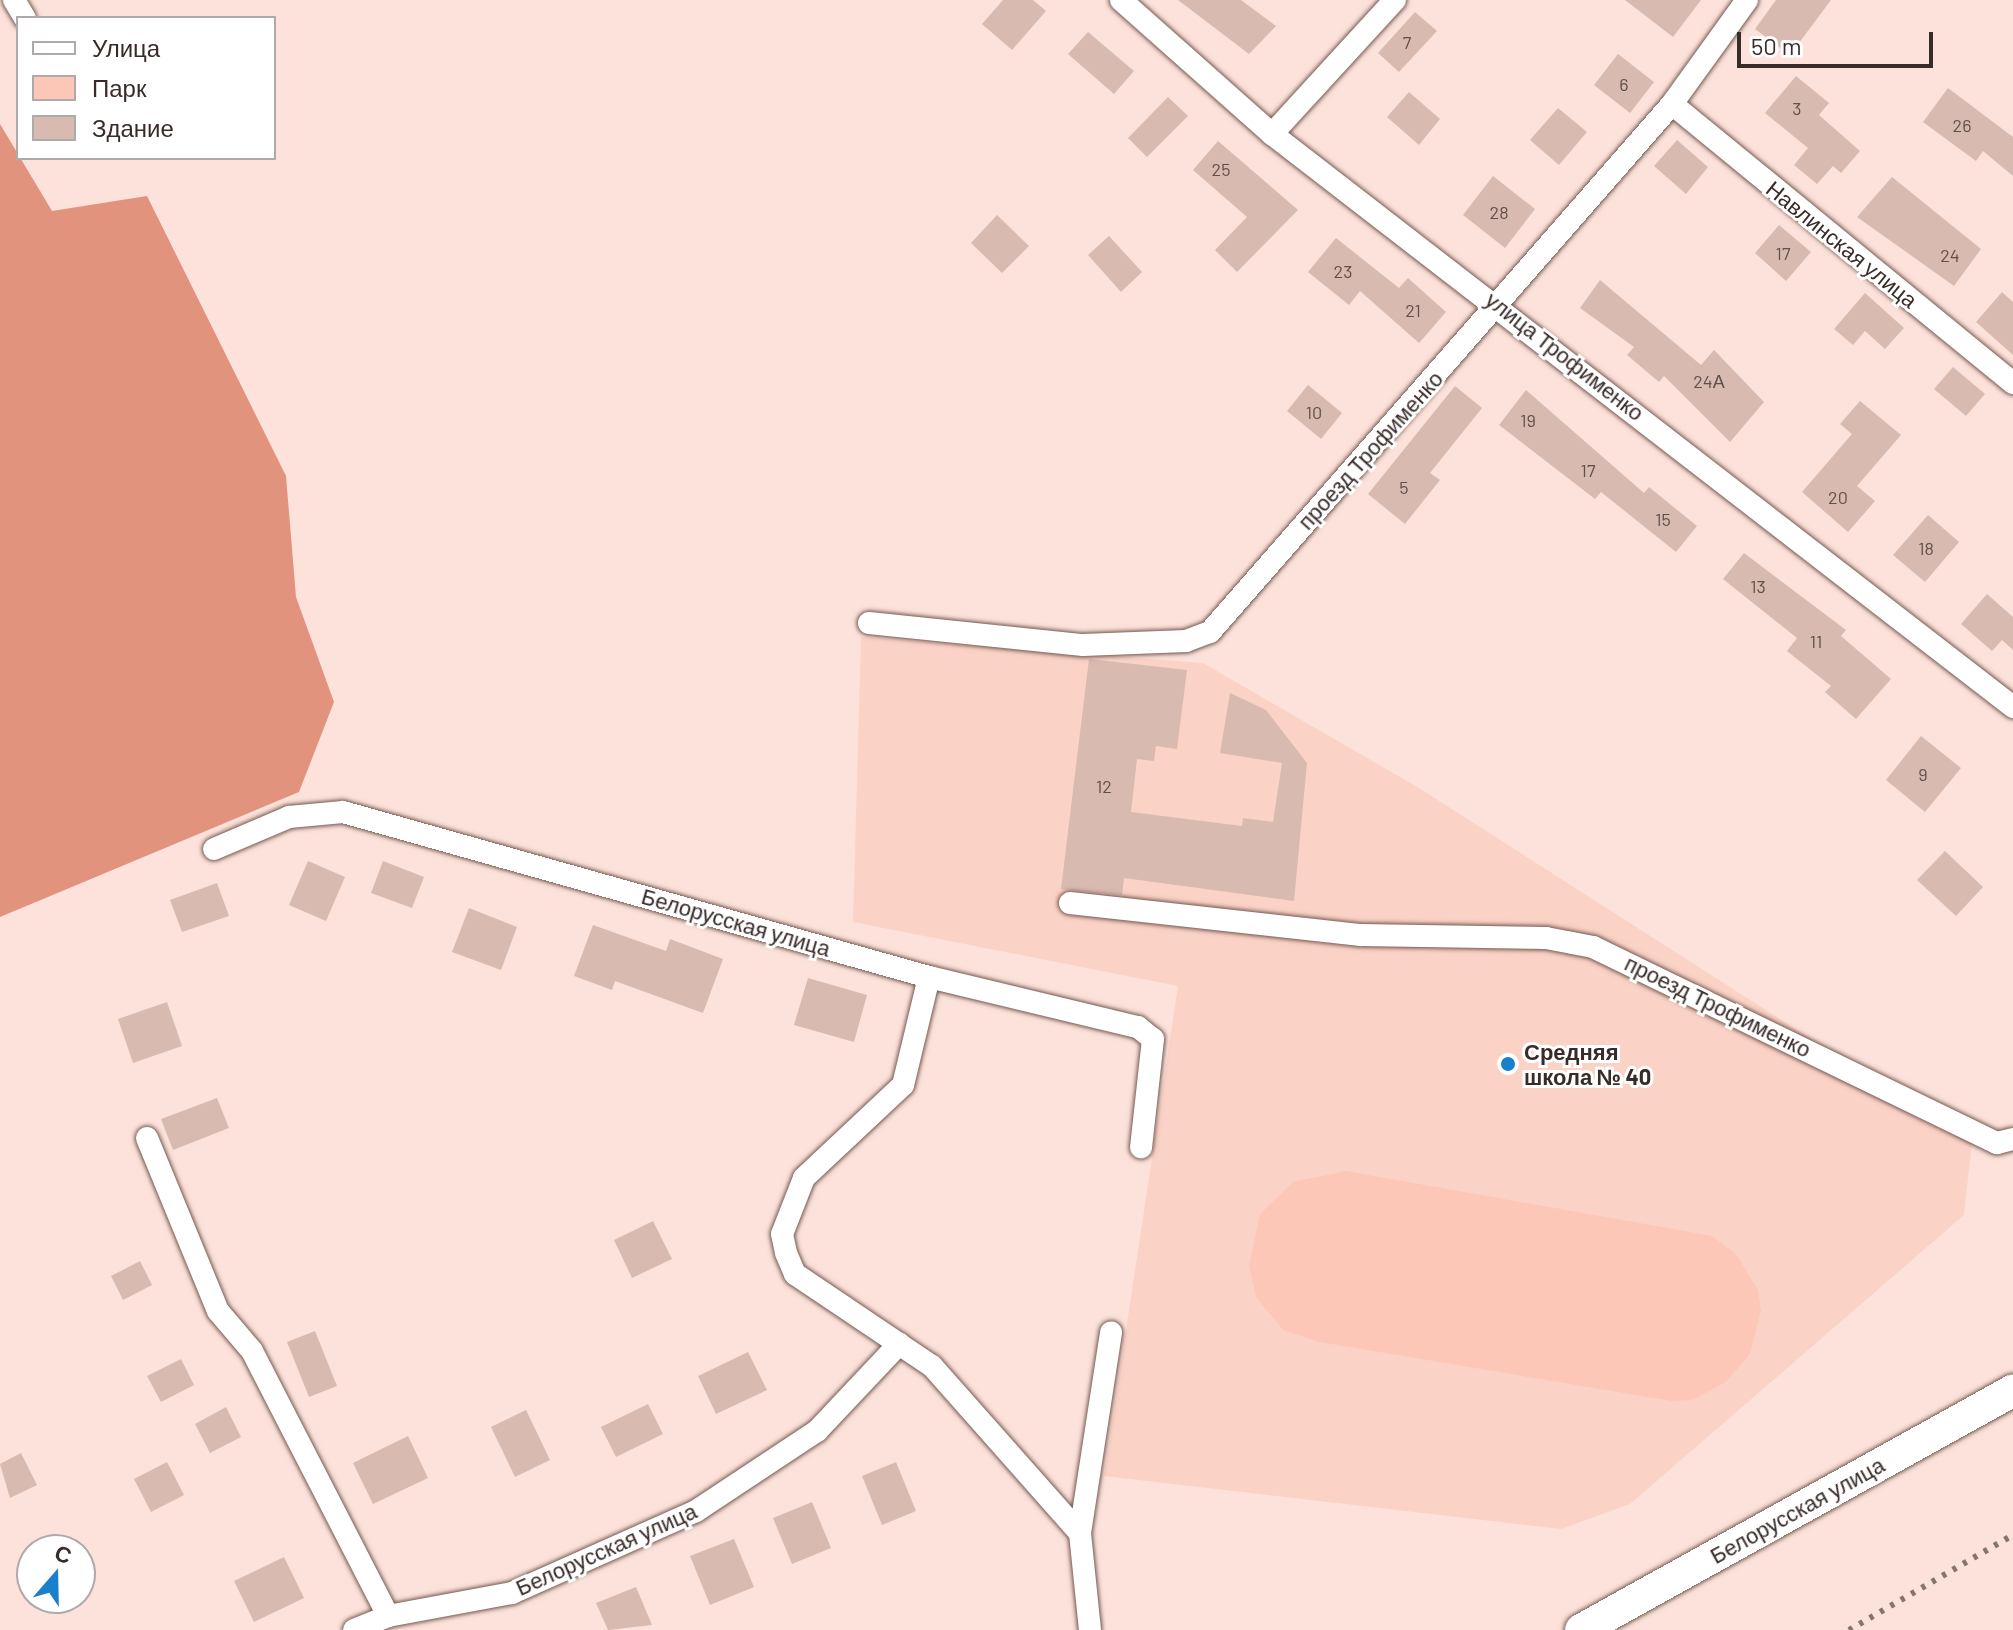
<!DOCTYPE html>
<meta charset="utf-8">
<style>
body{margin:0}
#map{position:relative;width:2013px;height:1630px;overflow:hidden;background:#fce2da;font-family:Barlow,sans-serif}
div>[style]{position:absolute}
.built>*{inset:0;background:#fbd2c6}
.green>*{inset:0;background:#fcc7b7}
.forest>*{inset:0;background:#e2937d}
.building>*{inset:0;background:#d9bab0}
.roads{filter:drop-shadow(0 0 2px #755951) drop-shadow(0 0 2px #755951)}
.minor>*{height:22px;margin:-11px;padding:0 11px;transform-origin:11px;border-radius:11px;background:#fff}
.secondary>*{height:32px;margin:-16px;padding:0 16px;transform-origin:16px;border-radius:16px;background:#fff}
.rail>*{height:6px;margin-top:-3px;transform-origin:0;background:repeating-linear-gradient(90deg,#85736e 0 4px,transparent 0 12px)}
.dots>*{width:22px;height:22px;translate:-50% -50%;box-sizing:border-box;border:4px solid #fff;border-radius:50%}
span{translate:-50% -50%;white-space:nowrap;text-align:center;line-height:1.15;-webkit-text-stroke:6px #fff;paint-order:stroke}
.number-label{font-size:18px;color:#604f4a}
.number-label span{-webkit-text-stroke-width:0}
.street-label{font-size:22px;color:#382b28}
.poi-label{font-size:22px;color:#382b28;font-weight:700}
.left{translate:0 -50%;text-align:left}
.legend{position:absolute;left:16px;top:16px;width:260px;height:144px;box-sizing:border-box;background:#fff;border:2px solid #afaaa9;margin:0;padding:10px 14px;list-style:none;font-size:24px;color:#382b28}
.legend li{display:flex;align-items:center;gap:16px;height:40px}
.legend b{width:40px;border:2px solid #afaaa9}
.north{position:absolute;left:16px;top:1534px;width:80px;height:80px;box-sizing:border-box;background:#fff;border:2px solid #afaaa9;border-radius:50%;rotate:20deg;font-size:22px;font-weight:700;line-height:32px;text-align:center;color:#382b28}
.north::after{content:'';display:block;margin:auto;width:28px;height:36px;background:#1981cb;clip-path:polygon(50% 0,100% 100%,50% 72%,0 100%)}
.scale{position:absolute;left:1737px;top:32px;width:196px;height:36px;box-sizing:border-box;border:4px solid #382b28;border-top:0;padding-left:10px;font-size:24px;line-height:28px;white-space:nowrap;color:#382b28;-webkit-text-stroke:6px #fff;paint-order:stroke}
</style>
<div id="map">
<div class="built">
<div style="clip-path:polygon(861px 637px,1203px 663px,1419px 788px,1972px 1142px,1964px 1215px,1630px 1504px,1561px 1529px,1104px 1476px,1178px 986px,853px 922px)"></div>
</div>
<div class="green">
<div style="clip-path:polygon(1346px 1171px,1712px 1236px,1736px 1254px,1758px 1290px,1761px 1311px,1750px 1354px,1726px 1382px,1692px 1400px,1672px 1401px,1319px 1342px,1283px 1330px,1256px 1297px,1249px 1266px,1260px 1214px,1293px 1182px)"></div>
</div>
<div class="forest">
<div style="clip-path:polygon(0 124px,52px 211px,147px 196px,286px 476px,296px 597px,334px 702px,299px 792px,0 917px)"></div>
</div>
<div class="building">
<div style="clip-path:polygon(1003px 0,1033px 0,1046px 11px,1012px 50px,982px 24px)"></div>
<div style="clip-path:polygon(1178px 0,1241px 0,1276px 26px,1249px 54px)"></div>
<div style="clip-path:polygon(1625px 0,1701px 0,1673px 37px)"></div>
<div style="clip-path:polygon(1776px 0,1831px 0,1790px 55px,1755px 29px)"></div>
<div style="clip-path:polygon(1415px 12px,1437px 31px,1399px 72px,1378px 53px)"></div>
<div style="clip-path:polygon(1088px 32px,1134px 71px,1114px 94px,1068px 54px)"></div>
<div style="clip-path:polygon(1618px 54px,1654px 82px,1630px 113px,1594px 85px)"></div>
<div style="clip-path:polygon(1796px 76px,1829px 103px,1819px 115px,1860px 151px,1841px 173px,1833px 166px,1817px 184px,1794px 165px,1808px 148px,1765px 113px)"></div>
<div style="clip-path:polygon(1948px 88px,2013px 137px,2013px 176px,1983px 151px,1976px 161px,1923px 122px)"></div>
<div style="clip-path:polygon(1409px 92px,1440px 119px,1419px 145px,1387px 117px)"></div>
<div style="clip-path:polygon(1168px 97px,1188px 116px,1147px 157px,1128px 138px)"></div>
<div style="clip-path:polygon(1558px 108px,1587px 132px,1559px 165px,1530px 140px)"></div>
<div style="clip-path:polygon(1677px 140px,1708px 167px,1686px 194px,1654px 166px)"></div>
<div style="clip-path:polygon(1218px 141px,1298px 210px,1237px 272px,1215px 250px,1247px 217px,1193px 170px)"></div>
<div style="clip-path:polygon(1493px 176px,1535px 209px,1505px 248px,1463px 215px)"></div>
<div style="clip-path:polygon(1892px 177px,1981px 249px,1954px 286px,1857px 217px)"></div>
<div style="clip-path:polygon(997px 215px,1029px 246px,1002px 273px,971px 243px)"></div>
<div style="clip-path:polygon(1779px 225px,1811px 252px,1786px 281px,1755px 253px)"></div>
<div style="clip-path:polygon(1109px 236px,1142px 272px,1121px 292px,1088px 255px)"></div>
<div style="clip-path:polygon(1336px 238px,1399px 288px,1408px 278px,1446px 312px,1419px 343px,1360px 291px,1349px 305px,1308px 272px)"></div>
<div style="clip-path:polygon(1600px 280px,1701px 365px,1714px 350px,1764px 402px,1730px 442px,1664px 376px,1659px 382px,1627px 355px,1634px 347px,1580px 308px)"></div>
<div style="clip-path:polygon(2002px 292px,2013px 302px,2013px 355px,1976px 322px)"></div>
<div style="clip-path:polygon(1865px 293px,1904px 328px,1885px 349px,1865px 331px,1853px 345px,1834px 329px)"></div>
<div style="clip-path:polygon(1953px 367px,1985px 394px,1966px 416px,1934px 389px)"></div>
<div style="clip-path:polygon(1308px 385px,1342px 413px,1321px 439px,1287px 411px)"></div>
<div style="clip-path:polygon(1455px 386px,1482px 408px,1430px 473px,1440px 480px,1405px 524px,1368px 494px)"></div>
<div style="clip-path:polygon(1526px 390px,1644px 493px,1649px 487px,1697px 526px,1676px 552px,1601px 492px,1595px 499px,1499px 425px)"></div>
<div style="clip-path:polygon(1860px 401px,1901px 435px,1857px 486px,1875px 501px,1848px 532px,1802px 492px,1852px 434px,1840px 424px)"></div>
<div style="clip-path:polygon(1928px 515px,1959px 542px,1925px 582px,1893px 555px)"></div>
<div style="clip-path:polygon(1744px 553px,1846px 630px,1841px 636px,1891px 679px,1856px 719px,1825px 692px,1831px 686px,1787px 651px,1797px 638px,1723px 579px)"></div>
<div style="clip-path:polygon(1987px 594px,2013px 617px,2013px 650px,2002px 640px,1992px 651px,1961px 624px)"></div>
<div style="clip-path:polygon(1089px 659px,1187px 670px,1177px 749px,1156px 746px,1154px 761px,1137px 759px,1131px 812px,1242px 826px,1243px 818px,1273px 822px,1282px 763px,1220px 753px,1230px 693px,1266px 710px,1307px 763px,1294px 901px,1124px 878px,1122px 895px,1061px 889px)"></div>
<div style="clip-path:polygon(1921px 736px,1961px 768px,1925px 812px,1886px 780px)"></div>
<div style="clip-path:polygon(1945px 851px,1983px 887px,1956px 916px,1917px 880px)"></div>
<div style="clip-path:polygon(308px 861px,345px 877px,326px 921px,289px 905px)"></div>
<div style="clip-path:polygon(383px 861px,424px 877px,412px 908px,371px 893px)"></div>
<div style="clip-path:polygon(217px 883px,229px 916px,182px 932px,170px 900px)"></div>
<div style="clip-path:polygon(469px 908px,517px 927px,501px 970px,452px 952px)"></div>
<div style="clip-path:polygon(593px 925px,666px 951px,670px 939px,723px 959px,703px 1013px,615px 981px,612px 990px,574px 976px)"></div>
<div style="clip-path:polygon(808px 978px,867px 995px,854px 1042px,794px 1025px)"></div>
<div style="clip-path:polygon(167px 1002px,182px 1046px,133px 1063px,118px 1019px)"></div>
<div style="clip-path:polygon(217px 1098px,229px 1128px,173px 1150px,161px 1119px)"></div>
<div style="clip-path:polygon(653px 1221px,672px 1259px,632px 1278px,614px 1240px)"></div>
<div style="clip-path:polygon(140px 1261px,152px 1285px,123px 1300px,111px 1276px)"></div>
<div style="clip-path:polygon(315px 1331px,337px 1386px,309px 1397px,287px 1342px)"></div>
<div style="clip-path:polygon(748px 1352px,767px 1390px,716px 1414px,698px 1376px)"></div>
<div style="clip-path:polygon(181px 1359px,194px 1385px,161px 1402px,147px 1376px)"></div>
<div style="clip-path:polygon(648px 1404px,663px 1434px,616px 1457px,601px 1427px)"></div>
<div style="clip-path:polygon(226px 1407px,241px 1437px,210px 1453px,195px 1424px)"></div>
<div style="clip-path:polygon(526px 1410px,550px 1460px,515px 1477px,491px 1427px)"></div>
<div style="clip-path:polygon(408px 1436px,428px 1478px,373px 1504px,353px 1463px)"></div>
<div style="clip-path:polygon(21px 1453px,37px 1485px,10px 1498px,0 1464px)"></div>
<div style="clip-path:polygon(167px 1462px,184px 1495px,151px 1512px,134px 1479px)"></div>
<div style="clip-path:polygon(896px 1462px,916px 1511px,882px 1525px,862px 1476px)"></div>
<div style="clip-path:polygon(812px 1502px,831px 1548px,792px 1564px,773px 1518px)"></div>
<div style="clip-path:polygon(734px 1539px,754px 1587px,710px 1605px,690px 1556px)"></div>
<div style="clip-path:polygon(284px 1557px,304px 1598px,254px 1622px,234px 1581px)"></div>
<div style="clip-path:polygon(636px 1587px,652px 1625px,608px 1630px,596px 1603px)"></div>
</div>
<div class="roads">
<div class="minor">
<div style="left:14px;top:0;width:21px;rotate:59deg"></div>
<div style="left:1121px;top:0;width:202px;rotate:41.6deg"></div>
<div style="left:1272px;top:134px;width:937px;rotate:37.71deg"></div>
<div style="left:1672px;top:104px;width:441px;rotate:39.3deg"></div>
<div style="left:1272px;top:134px;width:182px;rotate:-47.5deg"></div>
<div style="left:869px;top:623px;width:215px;rotate:5.9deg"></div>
<div style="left:1083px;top:645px;width:103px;rotate:-2.2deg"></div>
<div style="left:1186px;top:641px;width:26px;rotate:-21deg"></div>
<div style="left:1210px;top:632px;width:702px;rotate:-48.81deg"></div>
<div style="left:1672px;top:104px;width:128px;rotate:-54.2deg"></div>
<div style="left:214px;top:849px;width:82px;rotate:-23.1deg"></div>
<div style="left:289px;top:817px;width:54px;rotate:-5.3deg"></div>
<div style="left:343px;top:812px;width:609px;rotate:15.73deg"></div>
<div style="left:929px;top:977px;width:215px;rotate:13.5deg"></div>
<div style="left:1138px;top:1027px;width:19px;rotate:39deg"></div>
<div style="left:1153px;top:1039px;width:109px;rotate:96.3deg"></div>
<div style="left:1070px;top:903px;width:293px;rotate:6.3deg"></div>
<div style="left:1361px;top:935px;width:185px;rotate:0.9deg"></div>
<div style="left:1546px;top:938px;width:48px;rotate:10.8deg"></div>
<div style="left:1593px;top:947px;width:449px;rotate:25.9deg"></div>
<div style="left:1997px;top:1143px;width:16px;rotate:-14deg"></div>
<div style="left:929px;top:977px;width:111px;rotate:103.5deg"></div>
<div style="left:903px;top:1085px;width:136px;rotate:136.8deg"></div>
<div style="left:804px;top:1178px;width:60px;rotate:111.4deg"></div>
<div style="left:782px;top:1234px;width:19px;rotate:78deg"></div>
<div style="left:786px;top:1253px;width:23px;rotate:67deg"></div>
<div style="left:795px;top:1274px;width:165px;rotate:33.9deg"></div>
<div style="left:932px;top:1366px;width:223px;rotate:48.5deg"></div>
<div style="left:147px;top:1138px;width:187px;rotate:67.7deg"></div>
<div style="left:218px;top:1311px;width:52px;rotate:49.6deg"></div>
<div style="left:252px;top:1351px;width:298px;rotate:62.8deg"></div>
<div style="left:354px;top:1630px;width:37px;rotate:-22deg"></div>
<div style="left:388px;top:1616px;width:126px;rotate:-10.5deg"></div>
<div style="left:512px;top:1593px;width:201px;rotate:-24deg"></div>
<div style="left:696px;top:1511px;width:145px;rotate:-33.5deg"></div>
<div style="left:817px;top:1431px;width:120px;rotate:-46.7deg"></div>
<div style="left:1090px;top:1630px;width:98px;rotate:-95.9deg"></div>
<div style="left:1080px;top:1533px;width:203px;rotate:-81.2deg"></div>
</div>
<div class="secondary">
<div style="left:1581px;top:1630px;width:494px;rotate:-29deg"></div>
</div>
</div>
<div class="rail">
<div style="left:1849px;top:1630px;width:190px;rotate:-30.1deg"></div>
</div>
<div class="dots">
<div style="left:1508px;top:1064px;background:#1981cb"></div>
</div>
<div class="number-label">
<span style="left:1407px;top:42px">7</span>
<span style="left:1624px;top:84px">6</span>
<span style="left:1797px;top:108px">3</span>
<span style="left:1962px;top:125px">26</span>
<span style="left:1221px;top:169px">25</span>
<span style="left:1499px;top:212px">28</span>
<span style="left:1783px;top:253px">17</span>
<span style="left:1950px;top:255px">24</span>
<span style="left:1343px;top:271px">23</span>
<span style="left:1413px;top:310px">21</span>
<span style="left:1709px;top:381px">24А</span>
<span style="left:1314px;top:412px">10</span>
<span style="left:1528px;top:420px">19</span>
<span style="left:1588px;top:470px">17</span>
<span style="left:1404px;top:487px">5</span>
<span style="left:1838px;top:497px">20</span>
<span style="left:1663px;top:519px">15</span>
<span style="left:1926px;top:548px">18</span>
<span style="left:1758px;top:586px">13</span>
<span style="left:1816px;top:641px">11</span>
<span style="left:1923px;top:774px">9</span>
<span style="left:1104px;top:786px">12</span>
</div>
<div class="street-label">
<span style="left:1842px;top:244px;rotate:39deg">Навлинская улица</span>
<span style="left:1565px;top:356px;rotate:38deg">улица Трофименко</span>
<span style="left:1370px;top:450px;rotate:-48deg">проезд Трофименко</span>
<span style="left:736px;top:922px;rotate:16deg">Белорусская улица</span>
<span style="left:1718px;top:1006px;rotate:26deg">проезд Трофименко</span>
<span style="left:1797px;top:1510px;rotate:-29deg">Белорусская улица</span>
<span style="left:606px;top:1549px;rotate:-24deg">Белорусская улица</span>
</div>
<div class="poi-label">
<span class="left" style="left:1524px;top:1064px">Средняя<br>школа № 40</span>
</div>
<ul class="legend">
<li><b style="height:10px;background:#fff"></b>Улица</li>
<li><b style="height:22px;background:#fcc7b7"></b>Парк</li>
<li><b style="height:22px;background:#d9bab0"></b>Здание</li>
</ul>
<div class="north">С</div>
<div class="scale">50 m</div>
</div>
